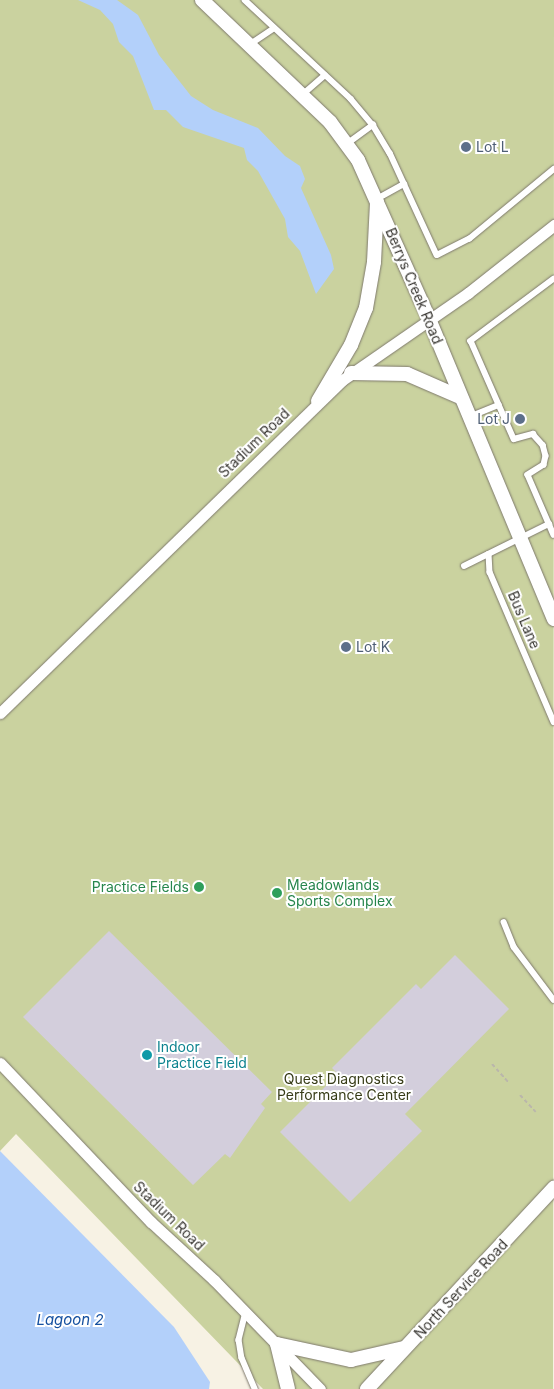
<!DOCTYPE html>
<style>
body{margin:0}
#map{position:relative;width:554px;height:1389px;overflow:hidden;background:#f7f2e4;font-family:Inter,sans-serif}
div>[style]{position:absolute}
.green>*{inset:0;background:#cad29f}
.water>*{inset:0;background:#b3d0fa}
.building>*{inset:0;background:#d3cedc}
.path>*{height:2px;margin-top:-1px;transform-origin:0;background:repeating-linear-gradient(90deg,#bab6ab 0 4px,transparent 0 6.5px)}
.roads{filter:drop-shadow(0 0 1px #7e796d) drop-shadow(0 0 1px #7e796d)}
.service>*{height:5.5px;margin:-2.75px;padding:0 2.75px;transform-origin:2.75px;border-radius:2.75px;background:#fff}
.minor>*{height:11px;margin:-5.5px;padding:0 5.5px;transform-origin:5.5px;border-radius:5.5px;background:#fff}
.tertiary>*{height:14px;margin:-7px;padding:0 7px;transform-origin:7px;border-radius:7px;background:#fff}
.dots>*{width:14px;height:14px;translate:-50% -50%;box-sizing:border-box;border:2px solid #fff;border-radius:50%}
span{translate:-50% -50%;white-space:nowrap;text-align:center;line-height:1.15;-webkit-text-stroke:4px #fff;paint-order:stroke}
.service-label{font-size:14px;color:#4e5e75}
.left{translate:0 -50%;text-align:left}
.right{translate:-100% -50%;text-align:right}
.street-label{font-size:14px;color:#383631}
.leisure-label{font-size:14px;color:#27864d}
.culture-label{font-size:14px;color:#0d838f}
.park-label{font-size:14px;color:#373c17}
.water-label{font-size:15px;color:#1651a0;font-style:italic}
</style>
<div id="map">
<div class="green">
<div style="clip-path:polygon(0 0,554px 0,553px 1389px,263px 1389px,16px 1134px,0 1151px)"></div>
</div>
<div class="water">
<div style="clip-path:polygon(78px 0,117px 0,138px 15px,159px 55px,191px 96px,213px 110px,258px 128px,285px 156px,300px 166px,305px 179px,301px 188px,331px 255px,334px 269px,316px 294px,300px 251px,288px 237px,285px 219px,258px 171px,247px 160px,244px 148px,183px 127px,166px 110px,154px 110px,133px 56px,119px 42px,113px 24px,100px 10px)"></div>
<div style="clip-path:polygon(0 1151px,174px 1327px,210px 1382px,209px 1389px,0 1389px)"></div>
</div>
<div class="building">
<div style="clip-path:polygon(109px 931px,272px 1092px,261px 1104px,265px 1108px,230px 1158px,225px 1154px,193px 1185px,23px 1017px)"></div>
<div style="clip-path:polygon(455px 955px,509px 1009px,405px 1114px,422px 1131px,350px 1202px,280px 1132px,338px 1074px,332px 1068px,416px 984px,421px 989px)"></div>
</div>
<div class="path">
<div style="left:492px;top:1064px;width:25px;rotate:48deg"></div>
<div style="left:520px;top:1095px;width:23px;rotate:47deg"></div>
</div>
<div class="roads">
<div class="service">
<div style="left:245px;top:0;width:145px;rotate:43deg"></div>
<div style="left:351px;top:99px;width:34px;rotate:50deg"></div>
<div style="left:373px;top:125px;width:33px;rotate:59deg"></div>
<div style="left:390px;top:153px;width:112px;rotate:65.3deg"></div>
<div style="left:437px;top:255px;width:36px;rotate:-27deg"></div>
<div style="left:469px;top:239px;width:110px;rotate:-39.5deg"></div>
<div style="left:249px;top:45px;width:30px;rotate:-34deg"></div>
<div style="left:302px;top:95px;width:30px;rotate:-41deg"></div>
<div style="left:348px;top:143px;width:31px;rotate:-36deg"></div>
<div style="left:377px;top:199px;width:31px;rotate:-29deg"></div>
<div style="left:554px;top:279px;width:104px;rotate:143.2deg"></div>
<div style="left:471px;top:341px;width:107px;rotate:66.3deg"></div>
<div style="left:514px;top:439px;width:20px;rotate:-15deg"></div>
<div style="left:533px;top:434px;width:15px;rotate:48deg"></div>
<div style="left:543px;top:445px;width:11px;rotate:75deg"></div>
<div style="left:546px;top:456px;width:9px;rotate:103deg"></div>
<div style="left:544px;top:465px;width:19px;rotate:148deg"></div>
<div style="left:528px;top:475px;width:65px;rotate:66.6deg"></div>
<div style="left:469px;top:417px;width:32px;rotate:-22deg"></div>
<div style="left:489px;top:554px;width:18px;rotate:87deg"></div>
<div style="left:490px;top:572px;width:163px;rotate:66.9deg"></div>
<div style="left:464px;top:566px;width:95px;rotate:-26.3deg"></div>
<div style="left:504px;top:922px;width:27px;rotate:68deg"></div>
<div style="left:514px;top:947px;width:66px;rotate:53deg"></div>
<div style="left:246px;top:1312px;width:29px;rotate:104deg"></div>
<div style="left:239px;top:1340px;width:18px;rotate:81deg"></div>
<div style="left:242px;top:1358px;width:34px;rotate:67deg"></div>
</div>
<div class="minor">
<div style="left:0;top:713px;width:476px;rotate:-44.2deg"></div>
<div style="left:341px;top:381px;width:155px;rotate:-34.7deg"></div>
<div style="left:468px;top:293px;width:110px;rotate:-38.3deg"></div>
<div style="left:0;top:1063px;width:219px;rotate:46.5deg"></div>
<div style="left:151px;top:1222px;width:86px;rotate:42.6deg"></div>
<div style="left:214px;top:1280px;width:152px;rotate:45.8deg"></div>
</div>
<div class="tertiary">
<div style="left:202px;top:0;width:177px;rotate:43.6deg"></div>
<div style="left:330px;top:122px;width:47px;rotate:53.6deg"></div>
<div style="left:358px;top:160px;width:174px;rotate:65.9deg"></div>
<div style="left:429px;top:319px;width:325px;rotate:67.4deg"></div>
<div style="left:351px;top:373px;width:56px;rotate:1deg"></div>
<div style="left:407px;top:374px;width:58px;rotate:23.5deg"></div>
<div style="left:318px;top:401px;width:65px;rotate:-59.5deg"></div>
<div style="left:351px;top:345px;width:40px;rotate:-68deg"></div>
<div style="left:366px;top:308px;width:47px;rotate:-80.1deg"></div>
<div style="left:374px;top:262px;width:60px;rotate:-87.1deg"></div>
<div style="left:288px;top:1389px;width:46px;rotate:-103.7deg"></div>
<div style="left:277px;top:1344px;width:76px;rotate:12.2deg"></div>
<div style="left:351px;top:1360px;width:54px;rotate:-12.8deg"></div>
<div style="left:367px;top:1389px;width:275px;rotate:-47.1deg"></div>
</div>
</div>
<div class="dots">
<div style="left:466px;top:147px;background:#5c6f8a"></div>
<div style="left:520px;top:419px;background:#5c6f8a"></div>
<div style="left:346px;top:647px;background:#5c6f8a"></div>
<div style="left:199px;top:887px;background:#2e9e5b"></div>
<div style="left:277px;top:893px;background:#2e9e5b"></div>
<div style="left:147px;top:1055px;background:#0f9aa8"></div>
</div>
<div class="service-label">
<span class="left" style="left:476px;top:147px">Lot L</span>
<span class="right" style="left:510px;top:419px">Lot J</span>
<span class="left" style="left:356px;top:647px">Lot K</span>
</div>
<div class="street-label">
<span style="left:414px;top:286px;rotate:67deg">Berrys Creek Road</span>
<span style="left:254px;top:443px;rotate:-44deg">Stadium Road</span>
<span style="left:524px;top:620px;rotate:67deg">Bus Lane</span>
<span style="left:169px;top:1216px;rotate:44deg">Stadium Road</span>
<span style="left:461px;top:1289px;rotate:-47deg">North Service Road</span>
</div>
<div class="leisure-label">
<span class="left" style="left:287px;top:893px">Meadowlands<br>Sports Complex</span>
<span class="right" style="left:189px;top:887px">Practice Fields</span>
</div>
<div class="culture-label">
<span class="left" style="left:157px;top:1055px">Indoor<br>Practice Field</span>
</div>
<div class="park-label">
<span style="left:344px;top:1087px">Quest Diagnostics<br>Performance Center</span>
</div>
<div class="water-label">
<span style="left:70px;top:1320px">Lagoon 2</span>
</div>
</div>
